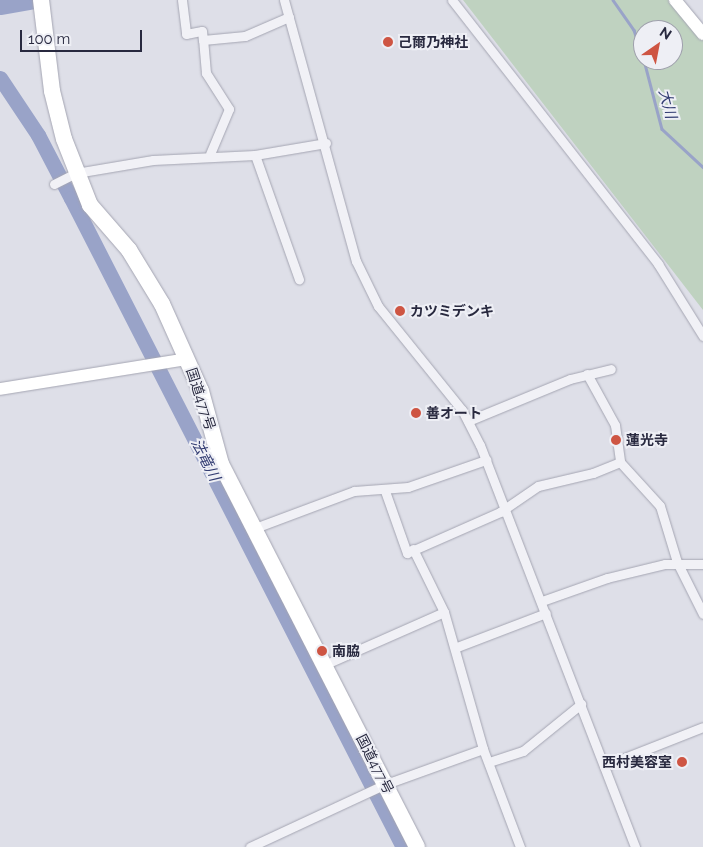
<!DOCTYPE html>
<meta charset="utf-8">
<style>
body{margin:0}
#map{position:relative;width:703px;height:847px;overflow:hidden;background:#dedfe8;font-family:Raleway,"Noto Sans JP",sans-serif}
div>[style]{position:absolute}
.green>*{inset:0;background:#bfd2c0}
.stream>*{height:2.5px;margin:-1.25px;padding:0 1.25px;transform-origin:1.25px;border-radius:1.25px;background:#99a3c8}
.river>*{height:15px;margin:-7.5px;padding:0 7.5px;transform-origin:7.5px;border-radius:7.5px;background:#99a3c8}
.roads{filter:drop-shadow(0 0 1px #a4a5b2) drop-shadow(0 0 1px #a4a5b2)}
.street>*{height:9px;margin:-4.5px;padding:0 4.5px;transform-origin:4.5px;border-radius:4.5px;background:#f1f1f6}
.secondary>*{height:12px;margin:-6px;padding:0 6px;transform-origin:6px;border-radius:6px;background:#fff}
.highway>*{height:16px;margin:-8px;padding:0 8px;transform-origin:8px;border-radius:8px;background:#fff}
.dots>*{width:14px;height:14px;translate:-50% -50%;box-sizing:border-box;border:2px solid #eeeff5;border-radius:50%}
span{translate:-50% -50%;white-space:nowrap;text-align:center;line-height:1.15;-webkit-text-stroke:4px #eeeff5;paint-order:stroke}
.poi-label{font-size:14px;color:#28293f;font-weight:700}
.left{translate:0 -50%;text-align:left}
.right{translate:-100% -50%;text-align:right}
.street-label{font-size:14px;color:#28293f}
.water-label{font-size:15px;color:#323c72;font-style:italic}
.north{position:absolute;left:633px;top:20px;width:50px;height:50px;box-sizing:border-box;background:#eeeff5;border:1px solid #9fa0ac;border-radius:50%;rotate:33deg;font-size:14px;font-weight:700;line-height:20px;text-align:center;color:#28293f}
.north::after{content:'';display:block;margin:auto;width:18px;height:22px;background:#ce5543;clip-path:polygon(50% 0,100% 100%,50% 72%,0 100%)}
.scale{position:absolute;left:20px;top:30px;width:122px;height:22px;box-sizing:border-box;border:2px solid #28293f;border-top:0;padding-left:6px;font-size:15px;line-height:18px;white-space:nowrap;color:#28293f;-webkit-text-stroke:4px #eeeff5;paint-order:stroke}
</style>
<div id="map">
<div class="green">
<div style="clip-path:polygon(evenodd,463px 0,670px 0,703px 39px,703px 310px,463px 0,643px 30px,673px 30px,673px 60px,643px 60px,643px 30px)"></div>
</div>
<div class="stream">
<div style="left:613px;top:0;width:37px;rotate:55deg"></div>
<div style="left:634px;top:30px;width:29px;rotate:72deg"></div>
<div style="left:644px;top:60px;width:71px;rotate:75.4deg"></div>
<div style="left:662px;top:129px;width:56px;rotate:42.8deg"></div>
</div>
<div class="river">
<div style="left:0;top:7px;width:36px;rotate:-10deg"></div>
<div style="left:0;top:78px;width:69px;rotate:56.3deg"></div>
<div style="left:38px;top:135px;width:71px;rotate:62.4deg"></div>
<div style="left:71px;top:198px;width:729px;rotate:62.91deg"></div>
</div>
<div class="roads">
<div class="street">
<div style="left:182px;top:0;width:34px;rotate:83deg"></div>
<div style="left:186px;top:34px;width:16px;rotate:-11deg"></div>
<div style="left:202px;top:31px;width:9px;rotate:84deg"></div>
<div style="left:284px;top:0;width:271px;rotate:74.6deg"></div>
<div style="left:356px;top:261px;width:50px;rotate:63.9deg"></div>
<div style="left:378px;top:306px;width:134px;rotate:51.1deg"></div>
<div style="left:462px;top:410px;width:39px;rotate:63deg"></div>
<div style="left:480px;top:445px;width:431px;rotate:68.9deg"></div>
<div style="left:452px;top:0;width:335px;rotate:52deg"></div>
<div style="left:658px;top:264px;width:85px;rotate:58deg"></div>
<div style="left:210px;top:154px;width:49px;rotate:-67.1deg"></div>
<div style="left:229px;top:109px;width:43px;rotate:-122.6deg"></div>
<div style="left:206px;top:73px;width:33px;rotate:-95deg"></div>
<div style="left:203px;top:40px;width:42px;rotate:-5.4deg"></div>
<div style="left:245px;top:36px;width:48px;rotate:-23.4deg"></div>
<div style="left:255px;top:155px;width:132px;rotate:70.5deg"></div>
<div style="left:54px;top:184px;width:25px;rotate:-27deg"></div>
<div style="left:76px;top:173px;width:78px;rotate:-9.6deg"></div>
<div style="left:153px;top:160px;width:102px;rotate:-2.8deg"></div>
<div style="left:255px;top:155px;width:72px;rotate:-9.6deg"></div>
<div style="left:587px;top:374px;width:58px;rotate:61.2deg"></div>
<div style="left:615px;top:425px;width:37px;rotate:82deg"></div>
<div style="left:620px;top:462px;width:59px;rotate:47.7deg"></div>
<div style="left:660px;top:506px;width:59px;rotate:73.1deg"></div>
<div style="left:677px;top:562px;width:58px;rotate:63.4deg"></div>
<div style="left:468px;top:421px;width:110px;rotate:-22.4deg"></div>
<div style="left:570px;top:379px;width:42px;rotate:-13.7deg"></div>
<div style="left:385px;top:491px;width:66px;rotate:70.5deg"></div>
<div style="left:407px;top:553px;width:102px;rotate:-23.8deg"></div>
<div style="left:500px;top:512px;width:46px;rotate:-34.4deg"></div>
<div style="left:538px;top:486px;width:57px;rotate:-13.3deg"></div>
<div style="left:593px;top:473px;width:29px;rotate:-22deg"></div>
<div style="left:255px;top:528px;width:106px;rotate:-20.5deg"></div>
<div style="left:354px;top:491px;width:54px;rotate:-4.2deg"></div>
<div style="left:408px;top:487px;width:83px;rotate:-19.1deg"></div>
<div style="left:413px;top:549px;width:70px;rotate:63.8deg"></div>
<div style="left:542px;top:601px;width:69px;rotate:-19.5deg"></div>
<div style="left:607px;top:578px;width:60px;rotate:-13.6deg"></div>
<div style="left:665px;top:564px;width:38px"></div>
<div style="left:457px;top:647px;width:95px;rotate:-20.9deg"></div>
<div style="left:324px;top:665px;width:131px;rotate:-23.8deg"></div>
<div style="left:444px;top:612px;width:142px;rotate:74.1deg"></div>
<div style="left:483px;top:749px;width:105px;rotate:69.3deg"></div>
<div style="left:489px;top:762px;width:36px;rotate:-18deg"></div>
<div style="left:523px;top:751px;width:75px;rotate:-39deg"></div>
<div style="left:604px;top:766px;width:106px;rotate:-21.5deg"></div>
<div style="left:250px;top:847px;width:150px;rotate:-24.9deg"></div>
<div style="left:386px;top:784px;width:103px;rotate:-19.8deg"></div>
</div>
<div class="secondary">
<div style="left:675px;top:0;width:44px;rotate:50.5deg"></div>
<div style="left:0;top:389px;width:189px;rotate:-9.1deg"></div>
</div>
<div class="highway">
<div style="left:41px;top:0;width:92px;rotate:83.1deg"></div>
<div style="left:52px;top:91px;width:49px;rotate:76deg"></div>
<div style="left:64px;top:139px;width:71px;rotate:68.5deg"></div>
<div style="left:90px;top:205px;width:60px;rotate:49.1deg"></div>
<div style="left:129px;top:250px;width:63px;rotate:58.6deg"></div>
<div style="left:162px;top:304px;width:95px;rotate:65.9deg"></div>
<div style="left:201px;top:391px;width:76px;rotate:74.7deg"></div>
<div style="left:221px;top:464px;width:430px;rotate:62.9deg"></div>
</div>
</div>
<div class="dots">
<div style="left:388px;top:42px;background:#ce5543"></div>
<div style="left:400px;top:311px;background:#ce5543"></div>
<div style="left:416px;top:413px;background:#ce5543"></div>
<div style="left:616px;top:440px;background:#ce5543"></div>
<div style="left:322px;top:651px;background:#ce5543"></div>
<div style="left:682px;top:762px;background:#ce5543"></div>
</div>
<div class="poi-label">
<span class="left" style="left:398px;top:42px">己爾乃神社</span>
<span class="left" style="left:410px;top:311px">カツミデンキ</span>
<span class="left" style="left:426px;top:413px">善オート</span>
<span class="left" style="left:626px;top:440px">蓮光寺</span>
<span class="left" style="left:332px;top:651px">南脇</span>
<span class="right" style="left:672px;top:762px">西村美容室</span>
</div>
<div class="street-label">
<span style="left:201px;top:399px;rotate:72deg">国道477号</span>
<span style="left:375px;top:764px;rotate:63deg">国道477号</span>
</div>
<div class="water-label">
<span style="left:667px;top:104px;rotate:75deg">大川</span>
<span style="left:205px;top:460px;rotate:63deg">法竜川</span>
</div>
<div class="north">N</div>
<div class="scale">100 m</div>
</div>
